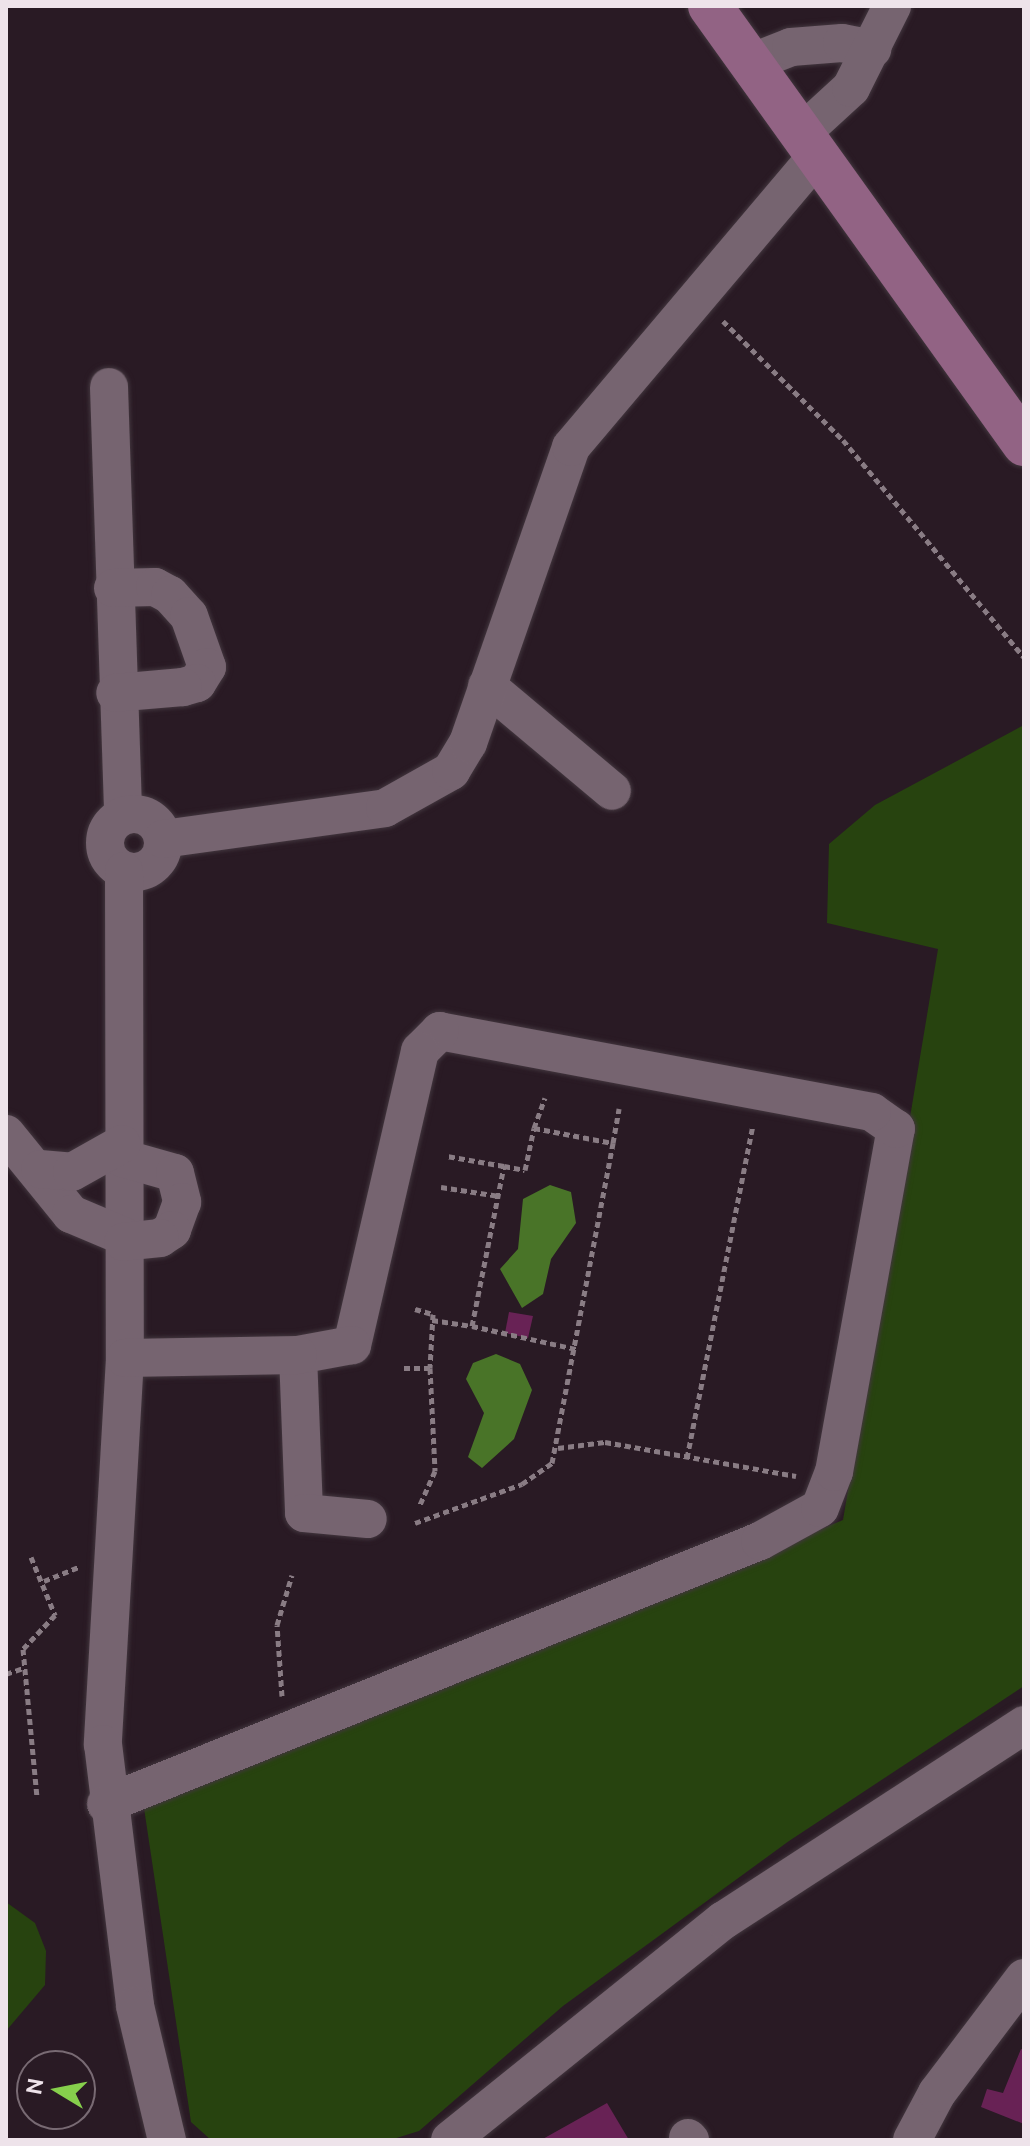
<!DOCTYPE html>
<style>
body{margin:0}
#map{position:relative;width:1030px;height:2146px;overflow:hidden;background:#291a24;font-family:Ubuntu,sans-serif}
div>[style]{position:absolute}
.green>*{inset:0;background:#27430f}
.water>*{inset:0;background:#497428}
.building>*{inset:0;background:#682255}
.path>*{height:5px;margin-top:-2.5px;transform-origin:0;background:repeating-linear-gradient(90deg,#897c84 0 6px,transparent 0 10px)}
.roads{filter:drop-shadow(0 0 2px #42363e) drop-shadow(0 0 2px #42363e)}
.street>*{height:38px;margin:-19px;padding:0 19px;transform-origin:19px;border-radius:19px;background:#766470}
.street>.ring{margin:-19px;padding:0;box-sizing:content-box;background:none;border:38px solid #766470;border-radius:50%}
.secondary>*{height:44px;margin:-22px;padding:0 22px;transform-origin:22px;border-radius:22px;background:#926384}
span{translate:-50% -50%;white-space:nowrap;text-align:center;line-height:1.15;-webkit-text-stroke:7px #291a24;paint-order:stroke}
.frame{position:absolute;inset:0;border:8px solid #eee3ea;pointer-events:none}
.north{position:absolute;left:16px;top:2050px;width:80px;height:80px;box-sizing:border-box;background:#291a24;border:2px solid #786a73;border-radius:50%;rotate:280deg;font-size:22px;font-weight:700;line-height:32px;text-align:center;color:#eee3ea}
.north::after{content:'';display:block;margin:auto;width:28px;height:36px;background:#86cf4c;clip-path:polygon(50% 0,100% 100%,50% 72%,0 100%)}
</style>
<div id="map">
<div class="green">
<div style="clip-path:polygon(1024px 725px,1024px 1686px,789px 1841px,563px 2006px,419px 2131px,390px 2140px,211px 2140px,191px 2122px,144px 1808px,843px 1520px,938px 949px,827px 923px,829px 844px,875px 805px)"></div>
<div style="clip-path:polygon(6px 1902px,35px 1923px,46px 1951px,45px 1985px,6px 2031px)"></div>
</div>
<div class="water">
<div style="clip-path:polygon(550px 1185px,571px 1192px,576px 1223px,551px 1259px,543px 1294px,522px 1308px,500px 1269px,518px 1249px,523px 1199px)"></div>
<div style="clip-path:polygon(496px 1354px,520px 1364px,532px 1390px,514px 1439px,482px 1468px,468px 1457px,484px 1413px,466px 1379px,473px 1363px)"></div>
</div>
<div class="building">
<div style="clip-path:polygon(509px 1312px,533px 1316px,528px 1338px,505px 1333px)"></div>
<div style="clip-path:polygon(1021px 2049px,1024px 2050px,1024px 2124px,981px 2107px,987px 2089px,1003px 2093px)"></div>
<div style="clip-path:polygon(607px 2103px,629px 2140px,541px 2140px)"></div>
</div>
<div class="path">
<div style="left:723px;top:321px;width:169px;rotate:44.8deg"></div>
<div style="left:843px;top:440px;width:283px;rotate:50.2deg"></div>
<div style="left:534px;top:1128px;width:32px;rotate:-70deg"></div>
<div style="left:504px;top:1166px;width:21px;rotate:11deg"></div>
<div style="left:525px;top:1170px;width:43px;rotate:-77.9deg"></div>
<div style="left:534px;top:1128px;width:80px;rotate:10.8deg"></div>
<div style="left:613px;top:1143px;width:35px;rotate:-80deg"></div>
<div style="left:441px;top:1187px;width:59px;rotate:8.8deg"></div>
<div style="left:415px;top:1309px;width:19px;rotate:16deg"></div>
<div style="left:433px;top:1314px;width:54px;rotate:93.2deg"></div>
<div style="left:432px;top:1320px;width:40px;rotate:8.5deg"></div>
<div style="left:472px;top:1326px;width:163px;rotate:-78.7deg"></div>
<div style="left:504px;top:1166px;width:58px;rotate:-170deg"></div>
<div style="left:472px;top:1326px;width:107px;rotate:12.5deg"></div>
<div style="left:404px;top:1368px;width:26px"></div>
<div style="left:430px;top:1368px;width:103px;rotate:87.2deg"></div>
<div style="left:435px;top:1471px;width:37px;rotate:114deg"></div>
<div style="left:558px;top:1448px;width:47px;rotate:-7.3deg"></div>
<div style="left:605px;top:1442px;width:194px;rotate:10.1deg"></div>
<div style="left:687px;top:1458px;width:338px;rotate:-78.8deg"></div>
<div style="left:415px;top:1523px;width:114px;rotate:-20deg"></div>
<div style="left:522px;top:1484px;width:37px;rotate:-35deg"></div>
<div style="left:552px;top:1463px;width:326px;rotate:-79.2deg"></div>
<div style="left:31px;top:1557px;width:63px;rotate:67.5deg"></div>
<div style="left:55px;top:1615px;width:47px;rotate:133.3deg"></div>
<div style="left:23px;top:1649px;width:149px;rotate:84.6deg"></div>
<div style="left:44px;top:1581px;width:37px;rotate:-22deg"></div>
<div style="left:6px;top:1674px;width:18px;rotate:-19deg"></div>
<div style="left:282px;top:1696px;width:71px;rotate:-94deg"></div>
<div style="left:277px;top:1625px;width:52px;rotate:-73.3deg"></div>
</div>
<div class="roads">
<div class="street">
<div style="left:753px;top:62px;width:41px;rotate:-21.5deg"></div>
<div style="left:791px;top:47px;width:51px;rotate:-4.5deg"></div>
<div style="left:842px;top:43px;width:31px;rotate:11deg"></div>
<div style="left:803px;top:132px;width:65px;rotate:-42.5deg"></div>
<div style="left:851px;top:88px;width:92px;rotate:-63.4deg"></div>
<div style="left:109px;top:387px;width:429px;rotate:88.1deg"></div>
<div style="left:113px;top:588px;width:42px;rotate:-1.4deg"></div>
<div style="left:155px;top:587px;width:17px;rotate:28deg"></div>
<div style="left:170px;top:595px;width:28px;rotate:48deg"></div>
<div style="left:189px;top:616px;width:54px;rotate:70.6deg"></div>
<div style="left:207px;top:667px;width:19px;rotate:122deg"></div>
<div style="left:197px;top:683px;width:15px;rotate:164deg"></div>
<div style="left:183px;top:687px;width:68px;rotate:175deg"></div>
<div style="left:487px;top:686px;width:163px;rotate:40deg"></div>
<div class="ring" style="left:105px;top:814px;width:20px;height:20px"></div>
<div style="left:163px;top:839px;width:224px;rotate:-7.9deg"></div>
<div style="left:385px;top:808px;width:76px;rotate:-29.3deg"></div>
<div style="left:451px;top:771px;width:33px;rotate:-59deg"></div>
<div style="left:468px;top:743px;width:313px;rotate:-70.8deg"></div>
<div style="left:571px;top:447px;width:382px;rotate:-49.8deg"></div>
<div style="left:124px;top:871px;width:487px;rotate:89.9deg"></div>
<div style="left:125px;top:1358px;width:387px;rotate:93.3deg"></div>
<div style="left:103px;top:1744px;width:264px;rotate:83deg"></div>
<div style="left:135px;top:2006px;width:138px;rotate:76.6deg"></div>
<div style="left:6px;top:1134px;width:103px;rotate:50.9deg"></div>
<div style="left:71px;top:1214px;width:56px;rotate:22.9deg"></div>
<div style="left:122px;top:1158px;width:55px;rotate:15.8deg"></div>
<div style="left:175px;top:1173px;width:30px;rotate:76deg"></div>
<div style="left:182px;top:1202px;width:30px;rotate:110deg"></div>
<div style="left:172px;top:1230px;width:14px;rotate:146deg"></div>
<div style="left:160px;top:1238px;width:37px;rotate:174deg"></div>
<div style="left:40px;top:1169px;width:32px;rotate:5deg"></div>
<div style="left:72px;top:1172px;width:57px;rotate:-29.2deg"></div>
<div style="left:298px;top:1355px;width:158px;rotate:87.8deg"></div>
<div style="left:304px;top:1513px;width:64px;rotate:5.4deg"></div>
<div style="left:106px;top:1804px;width:705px;rotate:-21.91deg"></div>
<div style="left:760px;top:1541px;width:68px;rotate:-28.8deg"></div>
<div style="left:820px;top:1508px;width:39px;rotate:-69deg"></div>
<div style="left:834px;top:1472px;width:349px;rotate:-79.8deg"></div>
<div style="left:896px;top:1129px;width:29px;rotate:-145deg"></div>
<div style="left:872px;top:1112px;width:440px;rotate:-169.4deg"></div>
<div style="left:440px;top:1031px;width:28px;rotate:135deg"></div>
<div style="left:420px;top:1051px;width:302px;rotate:103deg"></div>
<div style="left:352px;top:1345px;width:55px;rotate:169.5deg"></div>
<div style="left:298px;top:1355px;width:173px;rotate:179deg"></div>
<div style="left:688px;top:2138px;width:3px;rotate:45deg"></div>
<div style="left:450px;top:2140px;width:351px;rotate:-38.8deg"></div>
<div style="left:724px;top:1920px;width:358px;rotate:-33deg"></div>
<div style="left:912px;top:2140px;width:53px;rotate:-62deg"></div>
<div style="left:937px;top:2093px;width:144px;rotate:-52.9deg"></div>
</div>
<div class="secondary">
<div style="left:710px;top:6px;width:539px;rotate:54.36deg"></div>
</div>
</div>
<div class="frame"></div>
<div class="north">N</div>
</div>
